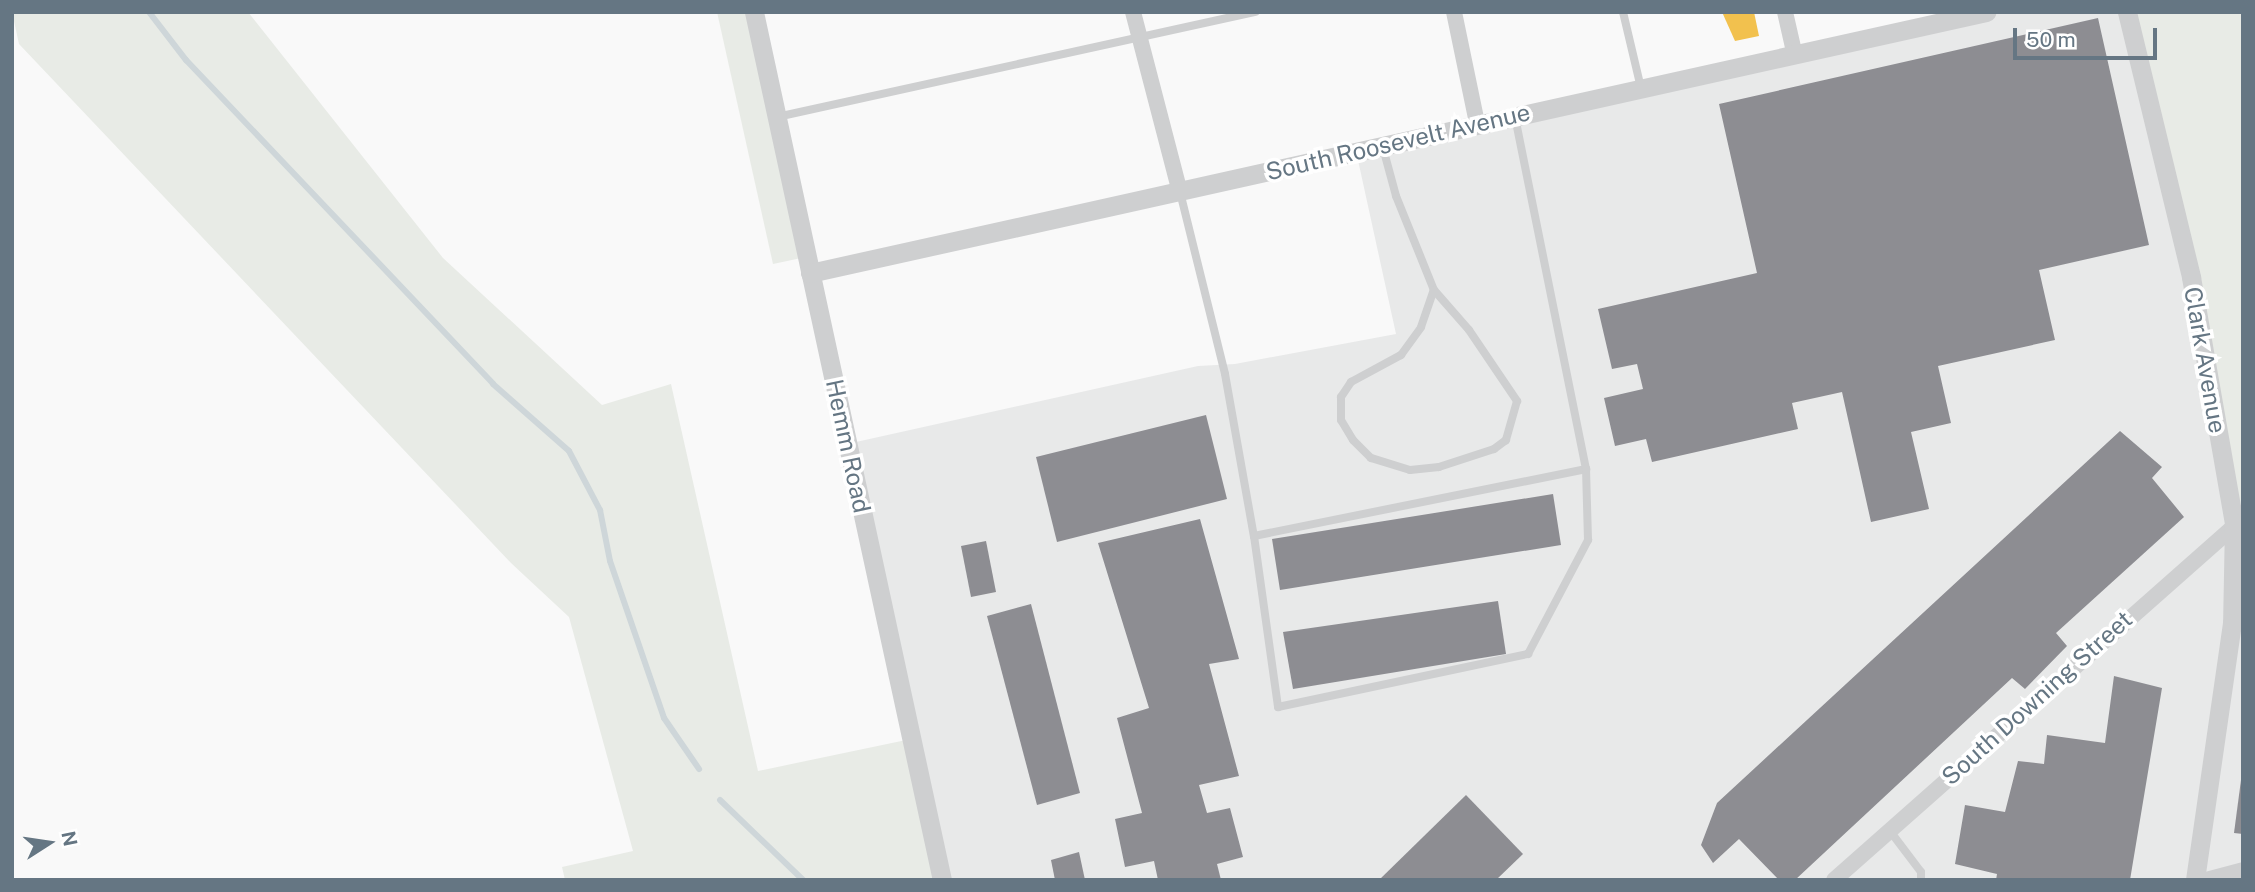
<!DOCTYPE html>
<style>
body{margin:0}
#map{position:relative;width:2255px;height:892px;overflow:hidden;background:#f9f9f9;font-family:"Public Sans",sans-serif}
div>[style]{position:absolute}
.built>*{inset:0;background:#e8e9e9}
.green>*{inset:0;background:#e8ebe6}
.homes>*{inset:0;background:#f2c14e}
.industry>*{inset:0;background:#8d8d92}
.stream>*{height:6px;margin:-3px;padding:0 3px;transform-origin:3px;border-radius:3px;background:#ced6d9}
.service>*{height:8px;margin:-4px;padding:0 4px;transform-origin:4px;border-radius:4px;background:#cecfd0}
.minor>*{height:16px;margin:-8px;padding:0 8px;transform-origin:8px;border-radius:8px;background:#cecfd0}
.tertiary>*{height:19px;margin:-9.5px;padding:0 9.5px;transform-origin:9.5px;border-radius:9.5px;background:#cecfd0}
span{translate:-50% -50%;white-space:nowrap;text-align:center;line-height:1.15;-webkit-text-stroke:7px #fff;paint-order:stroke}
.street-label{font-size:24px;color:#657683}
.frame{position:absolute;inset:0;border:14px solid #657683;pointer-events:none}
.north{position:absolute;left:14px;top:808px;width:70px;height:70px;-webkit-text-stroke:5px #fff;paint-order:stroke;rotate:78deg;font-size:19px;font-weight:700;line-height:28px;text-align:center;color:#657683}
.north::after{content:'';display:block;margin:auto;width:24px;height:32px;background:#657683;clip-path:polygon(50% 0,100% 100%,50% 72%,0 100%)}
.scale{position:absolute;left:2013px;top:28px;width:144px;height:32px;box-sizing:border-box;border:4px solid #657683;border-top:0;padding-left:9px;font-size:21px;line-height:24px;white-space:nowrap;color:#657683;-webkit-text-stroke:5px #fff;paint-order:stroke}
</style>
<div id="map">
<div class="built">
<div style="clip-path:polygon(1986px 12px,2127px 12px,2243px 521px,2243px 880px,942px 880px,847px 444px,1198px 366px,1235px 364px,1396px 334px,1356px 151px)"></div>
</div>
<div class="green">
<div style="clip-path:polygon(12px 12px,248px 12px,443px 258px,602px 405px,671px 384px,758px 771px,911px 739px,942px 880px,565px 880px,562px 867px,633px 851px,569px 617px,511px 563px,19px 44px)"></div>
<div style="clip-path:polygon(717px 12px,754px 12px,806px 257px,773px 264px)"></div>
<div style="clip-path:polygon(2127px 12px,2243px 12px,2243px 521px)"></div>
</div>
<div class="homes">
<div style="clip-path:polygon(1722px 12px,1754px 12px,1759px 36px,1735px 41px)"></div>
</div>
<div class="industry">
<div style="clip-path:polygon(2098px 18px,2149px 245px,2039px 270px,2055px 340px,1938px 366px,1951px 423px,1911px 432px,1929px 509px,1871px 522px,1842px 392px,1792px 403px,1798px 429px,1652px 462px,1646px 439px,1615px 446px,1604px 398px,1643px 389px,1637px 364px,1612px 369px,1598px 309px,1757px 273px,1719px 104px)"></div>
<div style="clip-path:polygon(1206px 415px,1227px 499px,1057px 542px,1036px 457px)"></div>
<div style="clip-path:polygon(2120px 431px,2162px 467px,2152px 478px,2184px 517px,2056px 633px,2067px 646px,2025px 689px,2012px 678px,1795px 880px,1779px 880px,1739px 839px,1713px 863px,1701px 845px,1717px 803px)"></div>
<div style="clip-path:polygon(1553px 494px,1561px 545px,1280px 590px,1272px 539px)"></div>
<div style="clip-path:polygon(1200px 519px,1239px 659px,1209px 664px,1239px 776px,1199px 785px,1207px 813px,1230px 808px,1243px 857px,1217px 864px,1221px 880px,1158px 880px,1154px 861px,1125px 867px,1115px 819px,1142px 813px,1117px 718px,1149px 708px,1098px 543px)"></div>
<div style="clip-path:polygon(986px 541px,996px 592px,971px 597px,961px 546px)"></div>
<div style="clip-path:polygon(1498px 601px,1506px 654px,1293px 689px,1283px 632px)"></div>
<div style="clip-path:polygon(1031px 604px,1080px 793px,1037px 805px,987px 616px)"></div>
<div style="clip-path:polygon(2114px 676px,2162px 688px,2130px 880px,1996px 880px,1997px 874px,1955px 864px,1965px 805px,2005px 812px,2018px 761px,2044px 764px,2047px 735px,2105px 743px)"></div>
<div style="clip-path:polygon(2241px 780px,2243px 780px,2243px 834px,2234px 833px)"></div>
<div style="clip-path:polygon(1466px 795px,1523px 854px,1496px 880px,1379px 880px)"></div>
<div style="clip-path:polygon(1079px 852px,1085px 880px,1055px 880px,1051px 860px)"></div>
</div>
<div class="stream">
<div style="left:149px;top:12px;width:61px;rotate:52.4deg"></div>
<div style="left:186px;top:60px;width:446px;rotate:46.5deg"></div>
<div style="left:493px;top:384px;width:101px;rotate:41.4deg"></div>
<div style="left:569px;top:451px;width:67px;rotate:62.3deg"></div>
<div style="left:600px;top:510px;width:52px;rotate:78.9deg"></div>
<div style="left:610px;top:561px;width:166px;rotate:71deg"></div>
<div style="left:664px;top:718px;width:62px;rotate:55.5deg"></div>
<div style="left:720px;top:800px;width:115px;rotate:43.9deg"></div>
</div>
<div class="service">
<div style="left:1623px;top:12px;width:78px;rotate:76.7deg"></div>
<div style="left:777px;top:117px;width:490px;rotate:-12.4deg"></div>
<div style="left:1383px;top:148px;width:50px;rotate:74.8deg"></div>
<div style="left:1396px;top:196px;width:101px;rotate:68deg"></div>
<div style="left:1434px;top:290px;width:53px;rotate:48.8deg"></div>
<div style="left:1469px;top:330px;width:86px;rotate:55.9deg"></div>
<div style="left:1517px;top:401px;width:41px;rotate:105.8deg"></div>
<div style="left:1506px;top:440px;width:15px;rotate:143deg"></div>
<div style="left:1494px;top:449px;width:58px;rotate:161.9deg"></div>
<div style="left:1439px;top:467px;width:29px;rotate:174deg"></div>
<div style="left:1410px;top:470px;width:41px;rotate:-162.9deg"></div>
<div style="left:1371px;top:458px;width:25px;rotate:-135deg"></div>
<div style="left:1353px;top:440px;width:23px;rotate:-121deg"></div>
<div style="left:1341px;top:420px;width:23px;rotate:-90deg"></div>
<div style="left:1341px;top:397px;width:18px;rotate:-56deg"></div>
<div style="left:1351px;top:382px;width:57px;rotate:-28.4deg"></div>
<div style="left:1401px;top:355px;width:34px;rotate:-54deg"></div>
<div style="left:1421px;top:327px;width:39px;rotate:-71deg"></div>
<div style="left:1180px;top:192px;width:187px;rotate:76.1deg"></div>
<div style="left:1225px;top:374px;width:165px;rotate:79.9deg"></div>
<div style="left:1254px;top:536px;width:339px;rotate:-11.4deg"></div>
<div style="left:1586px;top:469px;width:360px;rotate:-101.4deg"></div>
<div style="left:1254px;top:536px;width:173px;rotate:82deg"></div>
<div style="left:1278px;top:707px;width:256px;rotate:-12deg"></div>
<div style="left:1528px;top:654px;width:129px;rotate:-62.2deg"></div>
<div style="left:1588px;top:540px;width:71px;rotate:-91.6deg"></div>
<div style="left:1890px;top:831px;width:51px;rotate:52.9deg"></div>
<div style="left:1921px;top:872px;width:8px;rotate:90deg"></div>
</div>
<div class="minor">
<div style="left:1133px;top:12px;width:186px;rotate:75.4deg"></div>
<div style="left:1454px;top:12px;width:113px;rotate:78.3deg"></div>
<div style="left:1785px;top:12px;width:45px;rotate:77.2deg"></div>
<div style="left:1834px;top:880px;width:542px;rotate:-41.48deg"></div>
<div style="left:2206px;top:880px;width:38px;rotate:-15deg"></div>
</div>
<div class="tertiary">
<div style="left:754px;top:12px;width:888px;rotate:77.78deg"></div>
<div style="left:2127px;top:12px;width:273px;rotate:76.4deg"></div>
<div style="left:2191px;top:277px;width:250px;rotate:80.1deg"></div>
<div style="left:2234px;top:523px;width:100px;rotate:91.1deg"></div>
<div style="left:2232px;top:623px;width:260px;rotate:98.2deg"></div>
<div style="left:810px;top:273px;width:1205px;rotate:-12.51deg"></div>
</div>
<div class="street-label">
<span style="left:1398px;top:142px;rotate:-13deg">South Roosevelt Avenue</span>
<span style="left:2205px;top:360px;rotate:80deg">Clark Avenue</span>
<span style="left:848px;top:446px;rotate:78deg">Hemm Road</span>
<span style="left:2037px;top:698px;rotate:-42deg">South Downing Street</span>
</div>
<div class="frame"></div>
<div class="north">N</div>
<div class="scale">50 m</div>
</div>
